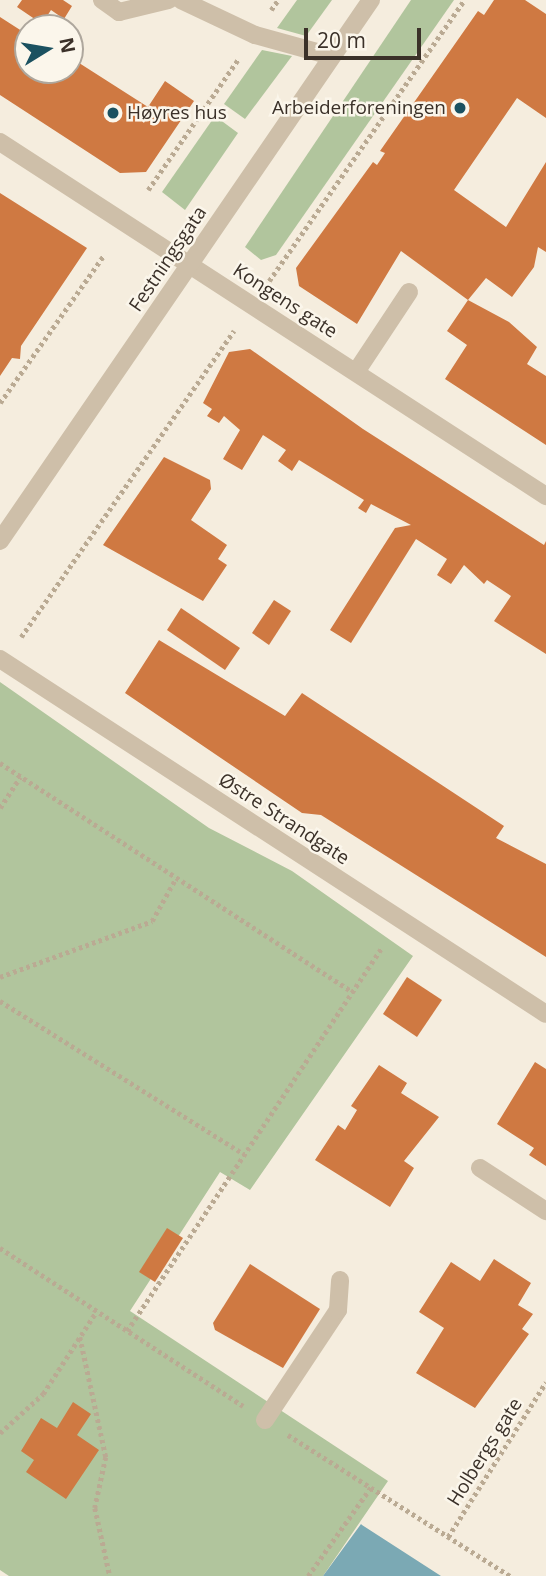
<!DOCTYPE html>
<meta charset="utf-8">
<style>
body{margin:0}
#map{position:relative;width:546px;height:1576px;overflow:hidden;background:#f5edde;font-family:"Open Sans",sans-serif}
div>[style]{position:absolute}
.green>*{inset:0;background:#b1c59d}
.water>*{inset:0;background:#7ba9b4}
.building>*{inset:0;background:#cf7942}
.path>*{height:4.5px;margin-top:-2.25px;transform-origin:0;background:repeating-linear-gradient(90deg,#baaa93 0 3.5px,transparent 0 7px)}
.minor>*{height:18px;margin:-9px;padding:0 9px;transform-origin:9px;border-radius:9px;background:#cebfa9}
.dots>*{width:19px;height:19px;translate:-50% -50%;box-sizing:border-box;border:4px solid #fbf6eb;border-radius:50%}
span{translate:-50% -50%;white-space:nowrap;text-align:center;line-height:1.15;-webkit-text-stroke:5px #fbf6eb;paint-order:stroke}
.poi-label{font-size:19px;color:#3b3129}
.right{translate:-100% -50%;text-align:right}
.left{translate:0 -50%;text-align:left}
.street-label{font-size:19px;color:#3b3129}
.north{position:absolute;left:14px;top:14px;width:70px;height:70px;box-sizing:border-box;background:#fbf6eb;border:2px solid #aea79d;border-radius:50%;rotate:79deg;font-size:19px;font-weight:700;line-height:28px;text-align:center;color:#3b3129}
.north::after{content:'';display:block;margin:auto;width:24px;height:32px;background:#1b5160;clip-path:polygon(50% 0,100% 100%,50% 72%,0 100%)}
.scale{position:absolute;left:304px;top:28px;width:117px;height:32px;box-sizing:border-box;border:4px solid #3b3129;border-top:0;padding-left:9px;font-size:21px;line-height:24px;white-space:nowrap;color:#3b3129;-webkit-text-stroke:5px #fbf6eb;paint-order:stroke}
</style>
<div id="map">
<div class="green">
<div style="clip-path:polygon(297px 0,332px 0,306px 36px,277px 28px)"></div>
<div style="clip-path:polygon(411px 0,454px 0,276px 255px,261px 260px,245px 247px)"></div>
<div style="clip-path:polygon(262px 50px,292px 56px,245px 119px,224px 104px)"></div>
<div style="clip-path:polygon(215px 116px,238px 133px,185px 210px,162px 192px)"></div>
<div style="clip-path:polygon(0 682px,209px 828px,292px 871px,413px 956px,250px 1190px,220px 1172px,130px 1311px,388px 1481px,323px 1576px,9px 1576px,0 1570px)"></div>
</div>
<div class="water">
<div style="clip-path:polygon(361px 1524px,362px 1525px,441px 1576px,323px 1576px)"></div>
</div>
<div class="building">
<div style="clip-path:polygon(22px 0,63px 0,72px 6px,64px 19px,51px 10px,42px 24px,17px 7px)"></div>
<div style="clip-path:polygon(494px 0,525px 0,546px 14px,546px 118px,517px 98px,454px 190px,506px 227px,546px 162px,546px 252px,538px 247px,534px 267px,512px 297px,486px 278px,468px 300px,401px 251px,357px 324px,299px 286px,296px 268px,373px 162px,377px 165px,385px 153px,380px 151px,478px 11px,484px 15px)"></div>
<div style="clip-path:polygon(0 17px,28px 35px,28px 70px,70px 70px,70px 60px,76px 61px,148px 107px,165px 81px,194px 101px,146px 172px,120px 173px,0 95px)"></div>
<div style="clip-path:polygon(0 193px,87px 248px,21px 346px,20px 359px,12px 358px,0 376px)"></div>
<div style="clip-path:polygon(468px 300px,509px 322px,537px 347px,527px 364px,546px 376px,546px 445px,445px 379px,467px 345px,447px 331px)"></div>
<div style="clip-path:polygon(250px 349px,363px 429px,544px 545px,546px 541px,546px 654px,494px 621px,511px 596px,487px 580px,484px 584px,464px 565px,451px 584px,437px 575px,447px 559px,416px 539px,351px 643px,330px 630px,395px 528px,411px 525px,371px 504px,366px 513px,358px 508px,364px 500px,299px 460px,292px 471px,278px 461px,286px 450px,263px 435px,242px 470px,223px 459px,240px 430px,224px 416px,219px 423px,207px 416px,212px 409px,203px 403px,229px 352px)"></div>
<div style="clip-path:polygon(164px 457px,210px 480px,211px 489px,191px 520px,227px 545px,218px 559px,227px 565px,203px 601px,103px 545px)"></div>
<div style="clip-path:polygon(274px 600px,291px 611px,269px 645px,252px 633px)"></div>
<div style="clip-path:polygon(181px 608px,240px 648px,225px 670px,167px 630px)"></div>
<div style="clip-path:polygon(159px 640px,285px 716px,302px 693px,504px 826px,496px 838px,546px 864px,546px 957px,321px 815px,302px 813px,125px 693px)"></div>
<div style="clip-path:polygon(407px 977px,442px 1000px,417px 1037px,383px 1014px)"></div>
<div style="clip-path:polygon(535px 1062px,546px 1069px,546px 1166px,529px 1155px,534px 1148px,497px 1124px)"></div>
<div style="clip-path:polygon(379px 1065px,407px 1083px,401px 1093px,439px 1117px,404px 1161px,414px 1168px,390px 1207px,315px 1160px,338px 1125px,345px 1130px,357px 1110px,351px 1106px)"></div>
<div style="clip-path:polygon(167px 1228px,183px 1238px,155px 1282px,139px 1272px)"></div>
<div style="clip-path:polygon(494px 1259px,531px 1283px,518px 1305px,533px 1314px,522px 1329px,529px 1334px,475px 1408px,416px 1373px,444px 1328px,419px 1312px,451px 1262px,480px 1281px)"></div>
<div style="clip-path:polygon(250px 1264px,320px 1309px,283px 1368px,215px 1330px,213px 1323px)"></div>
<div style="clip-path:polygon(73px 1402px,91px 1414px,77px 1435px,99px 1450px,66px 1499px,26px 1472px,34px 1460px,21px 1451px,41px 1418px,57px 1428px)"></div>
</div>
<div class="path">
<div style="left:271px;top:10px;width:12px;rotate:-55deg"></div>
<div style="left:148px;top:190px;width:160px;rotate:-55.4deg"></div>
<div style="left:269px;top:281px;width:342px;rotate:-55.2deg"></div>
<div style="left:0;top:403px;width:181px;rotate:-54.9deg"></div>
<div style="left:21px;top:637px;width:373px;rotate:-55.2deg"></div>
<div style="left:0;top:763px;width:420px;rotate:33deg"></div>
<div style="left:0;top:808px;width:37px;rotate:-57deg"></div>
<div style="left:0;top:977px;width:162px;rotate:-20.2deg"></div>
<div style="left:152px;top:921px;width:49px;rotate:-60.8deg"></div>
<div style="left:0;top:1001px;width:288px;rotate:32.1deg"></div>
<div style="left:0;top:1248px;width:290px;rotate:33deg"></div>
<div style="left:127px;top:1331px;width:459px;rotate:-56.4deg"></div>
<div style="left:80px;top:1337px;width:123px;rotate:77.8deg"></div>
<div style="left:106px;top:1457px;width:52px;rotate:102.2deg"></div>
<div style="left:95px;top:1508px;width:70px;rotate:77.6deg"></div>
<div style="left:0;top:1433px;width:58px;rotate:-42.2deg"></div>
<div style="left:43px;top:1394px;width:98px;rotate:-57.1deg"></div>
<div style="left:288px;top:1435px;width:263px;rotate:32.4deg"></div>
<div style="left:448px;top:1537px;width:183px;rotate:-57.7deg"></div>
<div style="left:308px;top:1576px;width:109px;rotate:-54.7deg"></div>
</div>
<div class="minor">
<div style="left:102px;top:0;width:21px;rotate:35deg"></div>
<div style="left:119px;top:12px;width:51px;rotate:-13.5deg"></div>
<div style="left:181px;top:0;width:82px;rotate:25.3deg"></div>
<div style="left:255px;top:35px;width:79px;rotate:15.4deg"></div>
<div style="left:0;top:142px;width:651px;rotate:32.96deg"></div>
<div style="left:356px;top:372px;width:96px;rotate:-56.5deg"></div>
<div style="left:0;top:541px;width:656px;rotate:-55.56deg"></div>
<div style="left:0;top:659px;width:651px;rotate:33.03deg"></div>
<div style="left:480px;top:1168px;width:79px;rotate:33.1deg"></div>
<div style="left:265px;top:1420px;width:132px;rotate:-56.4deg"></div>
<div style="left:338px;top:1310px;width:30px;rotate:-86deg"></div>
</div>
<div class="dots">
<div style="left:460px;top:108px;background:#1b5160"></div>
<div style="left:113px;top:113px;background:#1b5160"></div>
</div>
<div class="poi-label">
<span class="right" style="left:446px;top:108px">Arbeiderforeningen</span>
<span class="left" style="left:127px;top:113px">Høyres hus</span>
</div>
<div class="street-label">
<span style="left:168px;top:259px;rotate:-56deg">Festningsgata</span>
<span style="left:285px;top:301px;rotate:33deg">Kongens gate</span>
<span style="left:284px;top:819px;rotate:33deg">Østre Strandgate</span>
<span style="left:485px;top:1452px;rotate:-58deg">Holbergs gate</span>
</div>
<div class="north">N</div>
<div class="scale">20 m</div>
</div>
